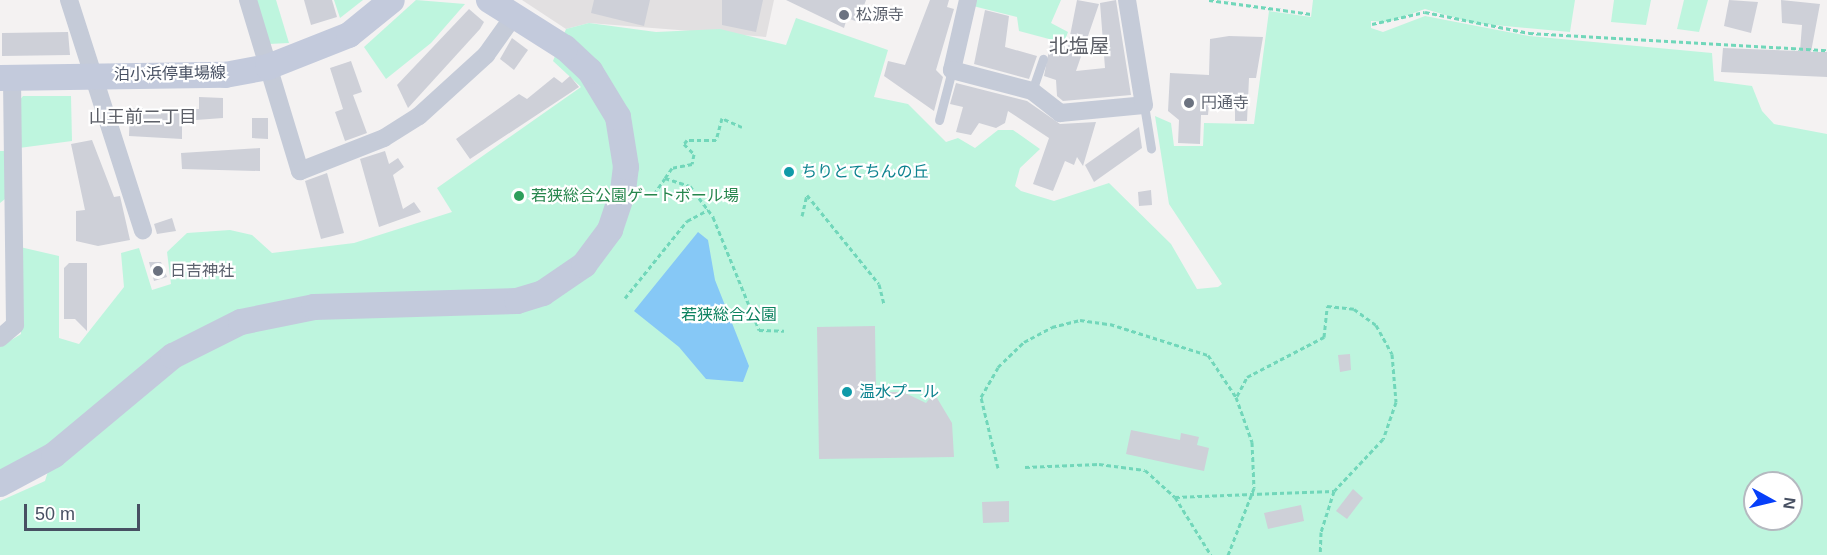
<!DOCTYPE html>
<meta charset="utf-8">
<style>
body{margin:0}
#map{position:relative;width:1827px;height:555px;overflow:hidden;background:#f4f2f2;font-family:Helvetica,"Noto Sans JP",sans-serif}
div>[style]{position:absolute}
.education>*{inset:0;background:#e2e0e1}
.green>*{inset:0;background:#bef5de}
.water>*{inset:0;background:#86c8f6}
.building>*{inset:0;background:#ced0d8}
.path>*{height:3px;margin-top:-1.5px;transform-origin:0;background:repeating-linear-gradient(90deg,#71d7ba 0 4.5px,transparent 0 7.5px)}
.lane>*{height:9px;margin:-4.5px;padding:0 4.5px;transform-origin:4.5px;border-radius:4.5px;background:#c5cbd8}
.street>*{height:18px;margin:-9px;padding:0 9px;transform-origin:9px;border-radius:9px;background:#c5cbd8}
.secondary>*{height:26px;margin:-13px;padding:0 13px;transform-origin:13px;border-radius:13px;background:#c3cadc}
.dots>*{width:16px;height:16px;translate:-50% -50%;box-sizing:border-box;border:3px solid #fff;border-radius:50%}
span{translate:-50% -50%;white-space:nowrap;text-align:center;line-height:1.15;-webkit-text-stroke:4.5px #fff;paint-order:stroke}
.worship-label{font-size:16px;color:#5b616d}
.left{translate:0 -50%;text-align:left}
.street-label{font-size:16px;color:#475062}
.culture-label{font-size:16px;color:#0d838f}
.leisure-label{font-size:16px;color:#27864d}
.park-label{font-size:16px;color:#0d825f}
.neighbourhood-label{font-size:18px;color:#5d6068}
.quarter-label{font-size:20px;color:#5d6068}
.north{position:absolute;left:1743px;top:471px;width:60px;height:60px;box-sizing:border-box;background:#fff;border:2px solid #b5b9c0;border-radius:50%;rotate:98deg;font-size:16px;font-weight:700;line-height:24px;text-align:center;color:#475062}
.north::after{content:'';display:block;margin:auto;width:21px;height:27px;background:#073ff9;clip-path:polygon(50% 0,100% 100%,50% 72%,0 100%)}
.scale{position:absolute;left:24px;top:504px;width:116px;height:27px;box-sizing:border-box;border:3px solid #475062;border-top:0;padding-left:8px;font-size:18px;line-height:21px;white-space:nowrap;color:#475062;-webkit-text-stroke:4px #fff;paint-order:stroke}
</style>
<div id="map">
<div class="education">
<div style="clip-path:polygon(522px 0,774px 0,766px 37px,589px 23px,566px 29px)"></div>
</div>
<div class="green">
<div style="clip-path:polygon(256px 0,276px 0,289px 43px,269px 44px)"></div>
<div style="clip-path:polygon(334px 0,363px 0,340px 18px)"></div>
<div style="clip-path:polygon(416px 0,465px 4px,431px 43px,386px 79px,364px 47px)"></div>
<div style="clip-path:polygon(975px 0,1061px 0,1051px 23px,1068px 32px,1064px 43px,1019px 31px,1017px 17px,973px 6px)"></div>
<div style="clip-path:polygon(evenodd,1313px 0,1575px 0,1570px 32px,1473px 23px,1425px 9px,1388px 22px,1371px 21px,1371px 28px,1383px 32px,1425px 16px,1529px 36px,1712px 53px,1714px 81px,1752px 86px,1762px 111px,1774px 124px,1827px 134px,1827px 555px,0 555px,0 501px,45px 481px,58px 439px,0 473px,0 347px,21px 334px,20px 247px,59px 256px,59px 338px,79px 344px,124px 287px,121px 253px,139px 248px,152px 290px,171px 284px,167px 252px,187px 233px,230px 230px,252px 235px,272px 253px,354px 243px,452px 212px,437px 188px,581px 87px,553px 61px,566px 29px,589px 23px,656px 32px,720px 29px,786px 45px,796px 18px,888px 50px,874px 97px,908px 104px,946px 142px,958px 138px,975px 148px,998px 130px,1013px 130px,1040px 149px,1020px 168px,1015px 186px,1021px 191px,1054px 201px,1109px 183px,1171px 244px,1197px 289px,1218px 287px,1222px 284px,1169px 204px,1155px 116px,1171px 123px,1174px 146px,1203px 146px,1204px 123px,1254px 124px,1269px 11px,1311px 17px,1313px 0,1755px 483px,1791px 483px,1791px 519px,1755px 519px,1755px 483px)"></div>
<div style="clip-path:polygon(1614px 0,1651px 0,1646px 25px,1611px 22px)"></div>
<div style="clip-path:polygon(1684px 0,1708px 0,1699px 32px,1677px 29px)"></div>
<div style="clip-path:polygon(23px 96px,71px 96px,72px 141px,19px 148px,19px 101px)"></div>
<div style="clip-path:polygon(0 151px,5px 151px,5px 199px,0 203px)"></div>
</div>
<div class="water">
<div style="clip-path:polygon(698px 232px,708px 240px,715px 280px,749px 366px,743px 382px,706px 379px,679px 347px,634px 311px)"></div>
</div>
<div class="building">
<div style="clip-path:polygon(304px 0,332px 0,337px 17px,311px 25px)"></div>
<div style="clip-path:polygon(594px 0,650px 0,644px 26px,591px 13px)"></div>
<div style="clip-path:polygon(722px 0,763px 0,756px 32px,722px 25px)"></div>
<div style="clip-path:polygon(786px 0,866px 0,858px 22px,847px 18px,844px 28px)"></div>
<div style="clip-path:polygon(930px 0,949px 0,947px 7px,954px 9px,936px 70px,943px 77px,934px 111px,884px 76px,888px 61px,905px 65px)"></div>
<div style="clip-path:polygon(1077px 0,1099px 4px,1076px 71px,1105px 68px,1100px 3px,1116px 0,1131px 95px,1063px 101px,1057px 96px,1056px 80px,1044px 76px,1051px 40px,1068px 46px)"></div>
<div style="clip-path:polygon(1729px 0,1758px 2px,1751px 33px,1724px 26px)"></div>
<div style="clip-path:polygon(1781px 0,1820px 4px,1811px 52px,1827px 52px,1827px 77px,1721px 72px,1723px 48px,1800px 51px,1802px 25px,1782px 23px)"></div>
<div style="clip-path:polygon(469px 9px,484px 22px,480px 29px,408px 108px,397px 85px)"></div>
<div style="clip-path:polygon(985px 10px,1009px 16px,1005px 47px,1037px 56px,1029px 79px,974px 64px)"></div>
<div style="clip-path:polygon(68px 32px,70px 55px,2px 56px,2px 33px)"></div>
<div style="clip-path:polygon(1229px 36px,1263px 37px,1256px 78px,1249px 78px,1247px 121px,1235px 121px,1235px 105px,1209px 104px,1208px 115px,1201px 115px,1200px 144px,1178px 143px,1179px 120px,1168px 111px,1170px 73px,1209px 75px,1210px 39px)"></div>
<div style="clip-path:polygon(512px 38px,528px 50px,514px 70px,500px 59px)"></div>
<div style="clip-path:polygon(351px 61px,362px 92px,353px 95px,367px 133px,345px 141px,335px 112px,343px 109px,330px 68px)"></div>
<div style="clip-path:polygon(570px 76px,579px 87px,470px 159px,456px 139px,519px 94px,527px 99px,554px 77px,562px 83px)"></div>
<div style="clip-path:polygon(956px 83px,1027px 101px,1060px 124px,1096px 122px,1083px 166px,1077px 157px,1074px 165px,1065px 161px,1053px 191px,1033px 184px,1049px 138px,1008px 111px,1005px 123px,996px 128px,979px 123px,971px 135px,956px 132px,963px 107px,950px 104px)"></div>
<div style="clip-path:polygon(199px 97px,223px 98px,223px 118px,182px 121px,182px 139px,129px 136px,130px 108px,199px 109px)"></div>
<div style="clip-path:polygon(252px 118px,268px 118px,268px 139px,252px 138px)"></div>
<div style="clip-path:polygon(1139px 127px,1142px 148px,1094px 182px,1085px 165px)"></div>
<div style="clip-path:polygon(92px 140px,114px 197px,120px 196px,130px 240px,98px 246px,76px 241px,76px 211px,85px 210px,71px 144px)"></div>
<div style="clip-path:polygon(260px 148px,260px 171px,182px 169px,181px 153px)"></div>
<div style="clip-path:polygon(385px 151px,389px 164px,398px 158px,404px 167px,393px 175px,403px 209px,414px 202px,421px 212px,379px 227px,360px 159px)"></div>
<div style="clip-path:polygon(327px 173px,344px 233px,321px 239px,305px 181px)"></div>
<div style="clip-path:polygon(1151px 190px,1152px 205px,1139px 206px,1138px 192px)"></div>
<div style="clip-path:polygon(172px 218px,176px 231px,157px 234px,154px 224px)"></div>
<div style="clip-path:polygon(149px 262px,161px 262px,167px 277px,154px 281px)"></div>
<div style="clip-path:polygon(69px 263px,87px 263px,87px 331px,75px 319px,64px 319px,64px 268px)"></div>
<div style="clip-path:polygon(875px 326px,876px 392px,903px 392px,926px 403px,934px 393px,952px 423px,954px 457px,819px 459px,817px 327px)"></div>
<div style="clip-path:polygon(1350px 354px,1351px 370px,1340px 372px,1338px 355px)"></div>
<div style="clip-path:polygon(1131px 430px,1180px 440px,1181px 433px,1199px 437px,1197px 445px,1209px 448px,1204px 471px,1126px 454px)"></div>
<div style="clip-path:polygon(1353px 489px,1363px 498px,1347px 519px,1336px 511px)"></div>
<div style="clip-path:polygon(1009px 501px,1009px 522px,983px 523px,982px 502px)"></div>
<div style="clip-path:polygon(1301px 505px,1304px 521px,1268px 529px,1264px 513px)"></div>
</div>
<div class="path">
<div style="left:1209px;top:0;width:103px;rotate:7.8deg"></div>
<div style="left:1372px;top:24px;width:54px;rotate:-12.8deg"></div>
<div style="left:1425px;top:12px;width:106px;rotate:11.4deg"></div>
<div style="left:1529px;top:33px;width:298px;rotate:3.3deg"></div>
<div style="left:742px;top:127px;width:22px;rotate:-156deg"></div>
<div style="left:722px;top:118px;width:23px;rotate:105deg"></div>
<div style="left:716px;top:140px;width:29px;rotate:180deg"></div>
<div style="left:687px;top:140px;width:5px;rotate:127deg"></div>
<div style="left:684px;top:144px;width:14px;rotate:45deg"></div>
<div style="left:694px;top:154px;width:10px;rotate:101deg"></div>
<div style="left:692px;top:164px;width:20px;rotate:169deg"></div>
<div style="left:672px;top:168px;width:12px;rotate:125deg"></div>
<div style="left:665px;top:178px;width:26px;rotate:18deg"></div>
<div style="left:690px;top:186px;width:39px;rotate:53deg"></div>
<div style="left:713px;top:217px;width:122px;rotate:67.8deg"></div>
<div style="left:759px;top:330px;width:25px;rotate:2deg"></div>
<div style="left:643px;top:193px;width:11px;rotate:5deg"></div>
<div style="left:654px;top:194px;width:19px;rotate:-55deg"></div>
<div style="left:802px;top:216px;width:22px;rotate:-77deg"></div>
<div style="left:807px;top:195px;width:114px;rotate:51deg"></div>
<div style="left:879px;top:284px;width:21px;rotate:76deg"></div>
<div style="left:625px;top:298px;width:99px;rotate:-51.2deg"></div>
<div style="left:687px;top:221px;width:24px;rotate:-28deg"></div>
<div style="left:1237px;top:396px;width:21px;rotate:-62deg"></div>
<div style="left:1247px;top:377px;width:87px;rotate:-27.5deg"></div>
<div style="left:1324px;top:337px;width:31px;rotate:-84deg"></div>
<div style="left:1327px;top:306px;width:27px;rotate:6deg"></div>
<div style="left:1354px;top:309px;width:27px;rotate:36deg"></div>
<div style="left:1376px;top:325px;width:33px;rotate:61deg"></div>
<div style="left:1392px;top:354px;width:48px;rotate:85.2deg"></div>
<div style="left:1396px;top:402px;width:39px;rotate:109deg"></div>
<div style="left:1383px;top:439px;width:71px;rotate:133.3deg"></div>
<div style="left:1025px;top:467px;width:74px;rotate:-2.3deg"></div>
<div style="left:1099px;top:464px;width:46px;rotate:7.4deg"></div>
<div style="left:1145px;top:470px;width:40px;rotate:42deg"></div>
<div style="left:1175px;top:497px;width:68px;rotate:58.2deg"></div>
<div style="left:998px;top:468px;width:73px;rotate:-103.5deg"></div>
<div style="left:981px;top:397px;width:34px;rotate:-60deg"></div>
<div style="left:998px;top:367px;width:36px;rotate:-44deg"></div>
<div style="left:1024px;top:342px;width:32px;rotate:-28deg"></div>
<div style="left:1052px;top:327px;width:29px;rotate:-14deg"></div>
<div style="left:1080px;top:320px;width:30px;rotate:8deg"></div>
<div style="left:1110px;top:324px;width:103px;rotate:17.6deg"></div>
<div style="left:1208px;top:355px;width:50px;rotate:56.3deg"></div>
<div style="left:1236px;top:397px;width:48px;rotate:70.4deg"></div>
<div style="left:1252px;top:442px;width:46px;rotate:87.5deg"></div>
<div style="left:1254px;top:488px;width:72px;rotate:111.2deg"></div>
<div style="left:1175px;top:497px;width:159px;rotate:-2.2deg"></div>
<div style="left:1334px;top:491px;width:43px;rotate:107.6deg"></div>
<div style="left:1321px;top:532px;width:23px;rotate:92deg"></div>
</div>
<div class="lane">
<div style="left:1032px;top:91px;width:34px;rotate:-71deg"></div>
<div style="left:1144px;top:105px;width:44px;rotate:80.8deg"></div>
<div style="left:939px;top:120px;width:52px;rotate:-75.4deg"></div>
</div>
<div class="street">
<div style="left:69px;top:0;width:242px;rotate:72.2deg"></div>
<div style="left:248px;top:0;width:179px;rotate:73.1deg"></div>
<div style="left:300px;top:171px;width:90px;rotate:-21.4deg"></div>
<div style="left:384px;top:138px;width:41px;rotate:-32.2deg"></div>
<div style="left:419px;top:116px;width:91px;rotate:-42.3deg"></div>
<div style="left:486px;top:55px;width:47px;rotate:-54.6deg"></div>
<div style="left:968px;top:0;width:72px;rotate:102.9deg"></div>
<div style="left:952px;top:70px;width:83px;rotate:14.7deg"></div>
<div style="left:1032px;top:91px;width:36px;rotate:38deg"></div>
<div style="left:1060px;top:113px;width:84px;rotate:-5.4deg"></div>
<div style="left:1144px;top:105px;width:106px;rotate:-99.2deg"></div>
<div style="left:0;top:338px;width:20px;rotate:-41deg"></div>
<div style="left:15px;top:325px;width:247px;rotate:-90.7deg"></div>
</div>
<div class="secondary">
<div style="left:0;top:78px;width:225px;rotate:-0.8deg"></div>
<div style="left:225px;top:75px;width:44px;rotate:-10.5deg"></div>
<div style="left:268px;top:67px;width:87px;rotate:-21.6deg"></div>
<div style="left:349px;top:35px;width:55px;rotate:-39.1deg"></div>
<div style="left:0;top:484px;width:61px;rotate:-28.2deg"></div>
<div style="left:54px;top:455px;width:155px;rotate:-39.8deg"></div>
<div style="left:173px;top:356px;width:76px;rotate:-26.6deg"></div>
<div style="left:241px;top:322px;width:75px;rotate:-11.6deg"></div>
<div style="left:314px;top:307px;width:203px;rotate:-1.7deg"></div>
<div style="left:517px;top:301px;width:27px;rotate:-17deg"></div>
<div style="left:543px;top:293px;width:50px;rotate:-34.3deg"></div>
<div style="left:584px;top:265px;width:44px;rotate:-53.4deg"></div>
<div style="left:610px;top:230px;width:41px;rotate:-71.6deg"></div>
<div style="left:623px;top:191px;width:24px;rotate:-83deg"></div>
<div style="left:626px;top:167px;width:51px;rotate:-99.1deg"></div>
<div style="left:618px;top:117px;width:54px;rotate:-121.3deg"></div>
<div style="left:590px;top:71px;width:34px;rotate:-137deg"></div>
<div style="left:565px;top:48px;width:90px;rotate:-147.7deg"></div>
</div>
<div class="dots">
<div style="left:844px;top:15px;background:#6b7280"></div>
<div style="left:1189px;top:103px;background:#6b7280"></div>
<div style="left:789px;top:172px;background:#0f9aa8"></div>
<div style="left:519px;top:196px;background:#2e9e5b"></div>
<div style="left:158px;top:271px;background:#6b7280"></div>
<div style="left:847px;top:392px;background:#0f9aa8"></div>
</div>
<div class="worship-label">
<span class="left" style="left:856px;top:15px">松源寺</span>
<span class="left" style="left:1201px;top:103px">円通寺</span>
<span class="left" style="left:170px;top:271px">日吉神社</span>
</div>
<div class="street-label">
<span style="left:170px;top:74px;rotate:-1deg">泊小浜停車場線</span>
</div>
<div class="culture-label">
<span class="left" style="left:801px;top:172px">ちりとてちんの丘</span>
<span class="left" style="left:859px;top:392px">温水プール</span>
</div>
<div class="leisure-label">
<span class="left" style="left:531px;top:196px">若狭総合公園ゲートボール場</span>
</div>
<div class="park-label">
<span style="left:729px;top:315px">若狭総合公園</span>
</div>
<div class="neighbourhood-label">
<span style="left:143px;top:117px">山王前二丁目</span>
</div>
<div class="quarter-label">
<span style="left:1079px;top:46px">北塩屋</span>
</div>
<div class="north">N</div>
<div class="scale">50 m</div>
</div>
